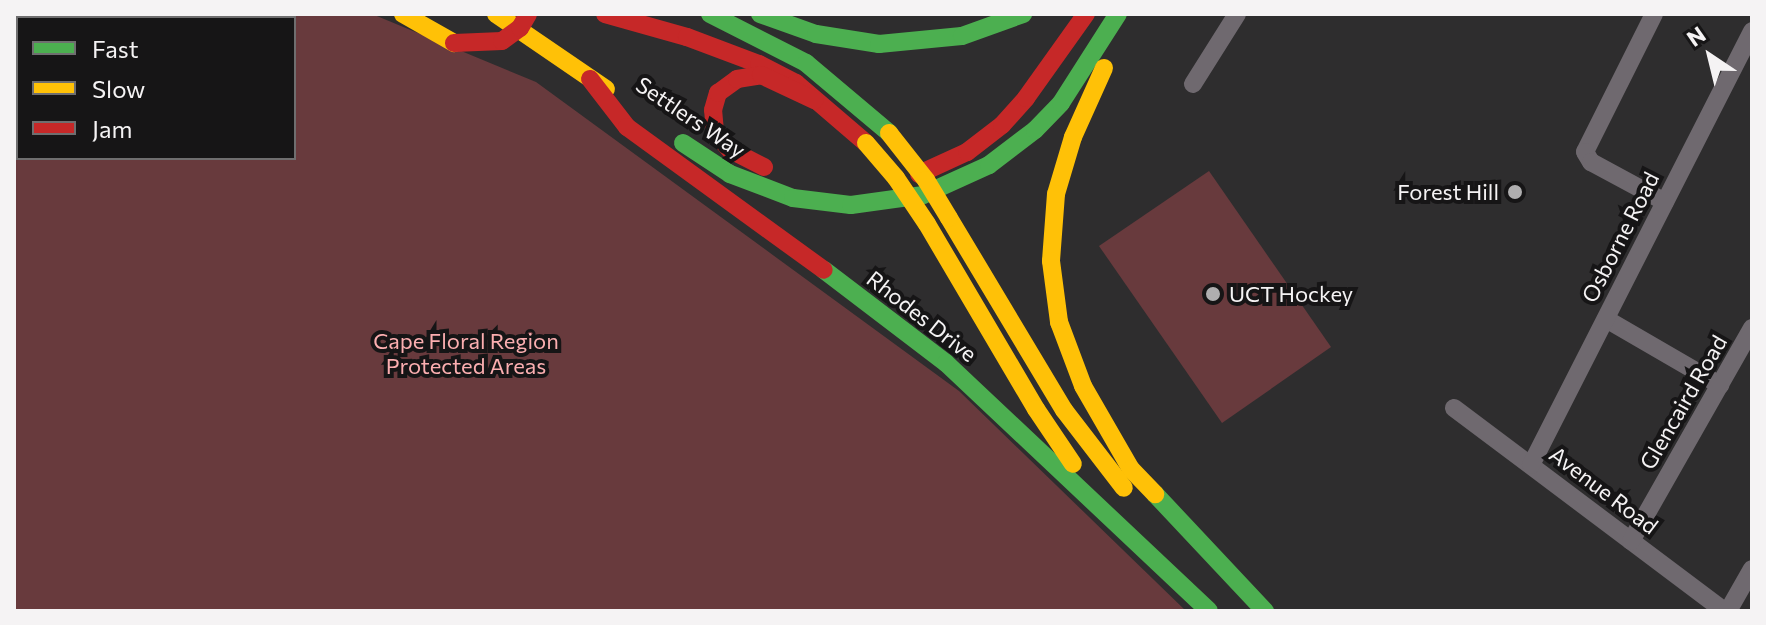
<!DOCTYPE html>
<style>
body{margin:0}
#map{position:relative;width:1766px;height:625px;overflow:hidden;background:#2e2d2e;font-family:Commissioner,sans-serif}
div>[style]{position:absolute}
.green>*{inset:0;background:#683a3d}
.street>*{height:18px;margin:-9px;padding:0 9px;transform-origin:9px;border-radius:9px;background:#6f696f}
.fast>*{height:18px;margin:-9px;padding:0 9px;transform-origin:9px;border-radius:9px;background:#4caf50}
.slow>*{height:18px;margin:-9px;padding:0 9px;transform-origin:9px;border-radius:9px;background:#ffc107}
.jam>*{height:18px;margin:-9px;padding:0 9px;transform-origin:9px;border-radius:9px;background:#c62828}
.slow-bridge>*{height:18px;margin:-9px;padding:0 9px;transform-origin:9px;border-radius:9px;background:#ffc107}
.jam-bridge>*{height:18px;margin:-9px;padding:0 9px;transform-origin:9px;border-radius:9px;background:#c62828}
.dots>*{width:22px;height:22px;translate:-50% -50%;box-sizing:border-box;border:4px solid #161516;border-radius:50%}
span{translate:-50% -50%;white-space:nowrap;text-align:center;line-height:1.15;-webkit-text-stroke:8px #161516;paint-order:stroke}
.street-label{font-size:22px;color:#f5f3f4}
.poi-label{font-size:22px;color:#f5f3f4}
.right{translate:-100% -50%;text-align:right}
.left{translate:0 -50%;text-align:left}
.park-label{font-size:22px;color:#fbaeb0}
.frame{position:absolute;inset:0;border:16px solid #f5f3f4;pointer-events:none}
.legend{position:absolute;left:16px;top:16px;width:280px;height:144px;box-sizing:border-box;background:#161516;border:2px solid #6f6e6f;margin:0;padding:10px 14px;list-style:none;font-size:24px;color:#f5f3f4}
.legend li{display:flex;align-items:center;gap:16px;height:40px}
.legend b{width:40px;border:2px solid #6f6e6f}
.north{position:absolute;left:1670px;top:16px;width:80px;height:80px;-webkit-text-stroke:6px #161516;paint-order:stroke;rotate:325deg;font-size:22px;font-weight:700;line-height:32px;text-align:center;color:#f5f3f4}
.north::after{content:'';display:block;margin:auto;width:28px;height:36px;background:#f5f3f4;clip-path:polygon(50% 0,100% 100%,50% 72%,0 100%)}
</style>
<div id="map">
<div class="green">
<div style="clip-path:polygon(evenodd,14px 14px,372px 14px,536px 82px,959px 391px,1186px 611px,14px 611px,14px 14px,18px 18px,294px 18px,294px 158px,18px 158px,18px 18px)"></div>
<div style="clip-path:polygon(1209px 171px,1331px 347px,1222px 423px,1099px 246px)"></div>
</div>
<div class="street">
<div style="left:1654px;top:14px;width:154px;rotate:116.6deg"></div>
<div style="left:1585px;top:152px;width:12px;rotate:59deg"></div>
<div style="left:1591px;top:162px;width:84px;rotate:28.4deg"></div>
<div style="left:1193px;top:84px;width:83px;rotate:-57.8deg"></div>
<div style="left:1606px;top:319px;width:132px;rotate:30.1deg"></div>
<div style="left:1454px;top:408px;width:338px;rotate:36.9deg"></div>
<div style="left:1531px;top:465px;width:487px;rotate:-63deg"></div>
<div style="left:1631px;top:541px;width:245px;rotate:-60.4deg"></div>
<div style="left:1728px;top:611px;width:48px;rotate:-60.3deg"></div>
</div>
<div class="fast">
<div style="left:710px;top:14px;width:108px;rotate:27deg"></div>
<div style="left:806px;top:63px;width:109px;rotate:40.1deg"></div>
<div style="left:760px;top:14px;width:59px;rotate:19.7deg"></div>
<div style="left:816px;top:34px;width:64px;rotate:9deg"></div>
<div style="left:879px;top:44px;width:83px;rotate:-5.5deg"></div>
<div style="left:962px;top:36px;width:65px;rotate:-19.8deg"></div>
<div style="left:683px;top:143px;width:56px;rotate:33.4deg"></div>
<div style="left:730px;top:174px;width:67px;rotate:20.9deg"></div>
<div style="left:793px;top:198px;width:58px;rotate:6.9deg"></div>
<div style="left:851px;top:205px;width:73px;rotate:-7.9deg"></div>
<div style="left:923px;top:195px;width:72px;rotate:-24.4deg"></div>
<div style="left:989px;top:165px;width:58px;rotate:-37.3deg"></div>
<div style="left:1035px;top:130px;width:37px;rotate:-46deg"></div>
<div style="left:1061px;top:103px;width:106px;rotate:-57.4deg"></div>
<div style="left:824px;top:270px;width:153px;rotate:37.3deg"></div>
<div style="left:946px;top:363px;width:361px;rotate:43.3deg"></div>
<div style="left:1155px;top:494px;width:161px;rotate:46.8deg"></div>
</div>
<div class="slow">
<div style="left:403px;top:14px;width:59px;rotate:29.6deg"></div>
<div style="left:496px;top:14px;width:133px;rotate:34.3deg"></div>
<div style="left:1104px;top:68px;width:76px;rotate:114.2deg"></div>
<div style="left:1073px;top:137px;width:59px;rotate:106.6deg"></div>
<div style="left:1056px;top:194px;width:67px;rotate:94.3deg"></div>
<div style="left:1051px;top:261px;width:62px;rotate:82.5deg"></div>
<div style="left:1059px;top:322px;width:68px;rotate:69.4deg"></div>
<div style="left:1083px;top:386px;width:96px;rotate:60deg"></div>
<div style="left:1131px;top:469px;width:35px;rotate:46deg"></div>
<div style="left:949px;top:218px;width:224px;rotate:59.1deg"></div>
<div style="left:1064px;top:410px;width:98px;rotate:52.4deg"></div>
<div style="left:927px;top:224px;width:215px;rotate:59.5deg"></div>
<div style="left:1036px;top:409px;width:66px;rotate:56.1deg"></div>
</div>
<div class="jam">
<div style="left:605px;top:14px;width:85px;rotate:15.7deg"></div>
<div style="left:687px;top:37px;width:77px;rotate:20.6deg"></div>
<div style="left:759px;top:64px;width:42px;rotate:27.2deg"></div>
<div style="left:796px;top:83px;width:92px;rotate:40.6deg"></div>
<div style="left:590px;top:79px;width:61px;rotate:52.4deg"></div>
<div style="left:627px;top:127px;width:243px;rotate:36deg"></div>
<div style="left:764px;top:167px;width:38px;rotate:-153deg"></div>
<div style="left:730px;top:150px;width:23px;rotate:-130deg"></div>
<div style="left:715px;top:132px;width:22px;rotate:-95deg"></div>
<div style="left:713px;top:110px;width:18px;rotate:-74deg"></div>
<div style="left:718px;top:93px;width:24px;rotate:-36deg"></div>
<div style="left:737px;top:79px;width:24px;rotate:-9deg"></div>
<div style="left:761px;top:75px;width:59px;rotate:25.3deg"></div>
<div style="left:919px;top:174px;width:53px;rotate:-24.6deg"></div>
<div style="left:967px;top:152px;width:44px;rotate:-37.6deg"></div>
<div style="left:1002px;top:125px;width:36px;rotate:-48deg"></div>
<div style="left:1026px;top:98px;width:103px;rotate:-54.5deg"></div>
</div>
<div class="slow-bridge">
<div style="left:889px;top:133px;width:60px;rotate:51.8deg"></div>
<div style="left:926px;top:180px;width:44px;rotate:58.8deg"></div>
<div style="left:866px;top:143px;width:46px;rotate:49.4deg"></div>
<div style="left:896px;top:178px;width:55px;rotate:56deg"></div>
</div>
<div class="jam-bridge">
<div style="left:454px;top:43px;width:48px;rotate:-2.4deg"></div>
<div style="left:502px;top:41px;width:22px;rotate:-36deg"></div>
<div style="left:520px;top:28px;width:16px;rotate:-60deg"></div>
</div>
<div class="dots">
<div style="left:1515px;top:192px;background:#afaeaf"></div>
<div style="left:1213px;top:294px;background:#afaeaf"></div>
</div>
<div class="street-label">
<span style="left:691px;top:117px;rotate:34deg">Settlers Way</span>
<span style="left:1620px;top:237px;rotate:-63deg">Osborne Road</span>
<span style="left:922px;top:316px;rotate:38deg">Rhodes Drive</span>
<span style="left:1683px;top:402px;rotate:-60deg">Glencaird Road</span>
<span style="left:1604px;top:490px;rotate:37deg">Avenue Road</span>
</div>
<div class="poi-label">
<span class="right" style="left:1499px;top:192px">Forest Hill</span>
<span class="left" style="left:1229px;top:294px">UCT Hockey</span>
</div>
<div class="park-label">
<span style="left:466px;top:353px">Cape Floral Region<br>Protected Areas</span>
</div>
<div class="frame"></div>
<ul class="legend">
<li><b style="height:10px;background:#4caf50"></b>Fast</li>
<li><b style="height:10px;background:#ffc107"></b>Slow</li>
<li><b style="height:10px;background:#c62828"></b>Jam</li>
</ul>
<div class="north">N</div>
</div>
